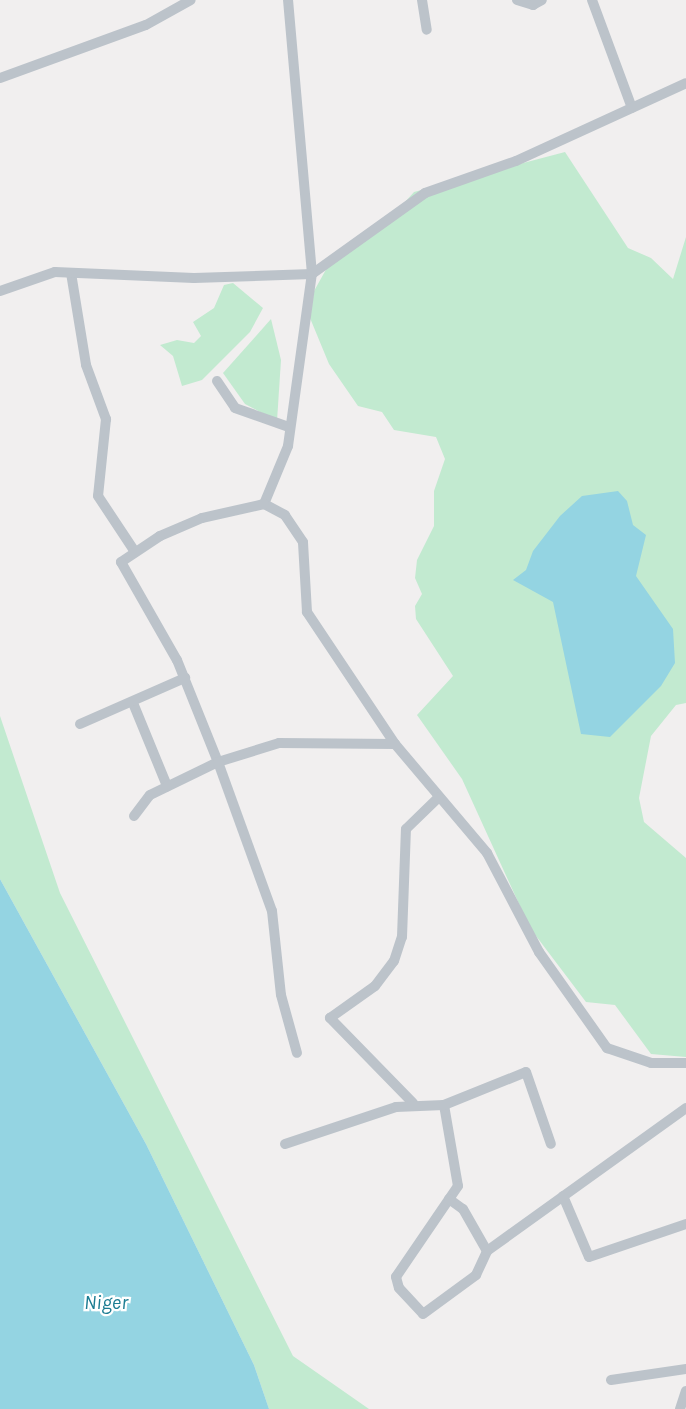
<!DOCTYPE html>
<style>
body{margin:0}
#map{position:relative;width:686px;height:1409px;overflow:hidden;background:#f1efef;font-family:Karla,sans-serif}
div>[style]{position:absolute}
.green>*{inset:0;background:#c2ead0}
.water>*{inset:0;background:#94d4e2}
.minor>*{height:10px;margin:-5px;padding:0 5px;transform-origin:5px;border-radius:5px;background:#bcc3ca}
span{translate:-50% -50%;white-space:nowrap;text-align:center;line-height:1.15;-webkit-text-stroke:4.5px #fff;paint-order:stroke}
.water-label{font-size:20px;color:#1c7c92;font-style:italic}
</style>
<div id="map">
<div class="green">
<div style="clip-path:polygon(565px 152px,628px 248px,651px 258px,673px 279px,686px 237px,686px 703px,676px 705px,651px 736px,639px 798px,644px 822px,686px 858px,686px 1057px,651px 1054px,615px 1005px,586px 1002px,530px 928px,462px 779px,417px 715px,453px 676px,416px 619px,415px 606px,422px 594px,415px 578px,417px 560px,434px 526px,434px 491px,445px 459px,436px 437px,394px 430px,382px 412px,358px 406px,329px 364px,310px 318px,314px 291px,328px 266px,377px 233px,414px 192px)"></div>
<div style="clip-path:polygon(233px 283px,263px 308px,250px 332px,202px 380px,182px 386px,173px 356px,160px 345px,177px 340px,194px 343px,201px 336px,193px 322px,214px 308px,224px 285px)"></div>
<div style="clip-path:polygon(271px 319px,281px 360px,277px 421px,245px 404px,223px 373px)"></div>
<div style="clip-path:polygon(0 716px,60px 893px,293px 1356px,369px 1409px,269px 1409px,254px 1365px,146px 1144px,0 879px)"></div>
</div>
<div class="water">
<div style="clip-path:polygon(618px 491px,627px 501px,633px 525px,646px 535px,636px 576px,673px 629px,675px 663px,661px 686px,610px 737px,581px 734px,553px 602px,513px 580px,526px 570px,533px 551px,560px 516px,582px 496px)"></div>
<div style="clip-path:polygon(0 879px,146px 1144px,254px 1365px,269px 1409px,0 1409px)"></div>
</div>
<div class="minor">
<div style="left:422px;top:0;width:30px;rotate:81deg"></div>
<div style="left:517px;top:0;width:17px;rotate:17deg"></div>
<div style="left:533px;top:5px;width:10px;rotate:-29deg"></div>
<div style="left:592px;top:0;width:115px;rotate:69.7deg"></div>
<div style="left:0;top:78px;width:155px;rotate:-20deg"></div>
<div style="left:146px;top:25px;width:51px;rotate:-29.1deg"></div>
<div style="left:71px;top:273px;width:93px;rotate:80.7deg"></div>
<div style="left:86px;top:365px;width:58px;rotate:69.7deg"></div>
<div style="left:106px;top:419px;width:77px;rotate:95.9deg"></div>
<div style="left:98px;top:496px;width:67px;rotate:56.5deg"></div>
<div style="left:0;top:291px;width:58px;rotate:-19.1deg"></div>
<div style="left:55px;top:272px;width:139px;rotate:2.5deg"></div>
<div style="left:194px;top:278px;width:118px;rotate:-1.9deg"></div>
<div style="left:312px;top:274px;width:275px;rotate:-95deg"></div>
<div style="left:217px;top:381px;width:32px;rotate:56deg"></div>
<div style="left:235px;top:408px;width:57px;rotate:19.4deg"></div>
<div style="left:264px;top:504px;width:63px;rotate:-67.5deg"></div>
<div style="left:288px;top:446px;width:174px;rotate:-82.1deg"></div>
<div style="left:312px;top:274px;width:139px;rotate:-35.6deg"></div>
<div style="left:425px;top:193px;width:96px;rotate:-19.4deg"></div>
<div style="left:516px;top:161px;width:187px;rotate:-24.6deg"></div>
<div style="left:133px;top:703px;width:90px;rotate:67.7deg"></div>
<div style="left:80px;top:724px;width:115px;rotate:-23.7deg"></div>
<div style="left:395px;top:744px;width:159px;rotate:-123.7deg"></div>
<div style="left:307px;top:612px;width:70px;rotate:-93.3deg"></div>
<div style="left:303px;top:542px;width:32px;rotate:-124deg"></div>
<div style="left:285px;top:515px;width:24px;rotate:-152deg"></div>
<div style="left:264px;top:504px;width:64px;rotate:167.3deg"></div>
<div style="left:202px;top:518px;width:46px;rotate:156.8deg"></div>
<div style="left:160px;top:536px;width:47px;rotate:146.3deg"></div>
<div style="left:121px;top:562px;width:113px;rotate:60.3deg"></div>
<div style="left:177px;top:660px;width:110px;rotate:68.1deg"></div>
<div style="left:218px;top:762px;width:64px;rotate:-17.3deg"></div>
<div style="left:279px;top:743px;width:116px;rotate:0.5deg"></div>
<div style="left:395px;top:744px;width:143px;rotate:49.8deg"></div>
<div style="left:487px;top:853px;width:112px;rotate:62.3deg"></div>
<div style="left:539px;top:952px;width:118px;rotate:54.7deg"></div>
<div style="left:607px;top:1048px;width:46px;rotate:18.8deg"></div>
<div style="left:651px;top:1063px;width:35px"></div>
<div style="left:134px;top:816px;width:26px;rotate:-53deg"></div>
<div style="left:150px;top:795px;width:76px;rotate:-25.9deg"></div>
<div style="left:218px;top:762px;width:158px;rotate:70.1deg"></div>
<div style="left:272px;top:911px;width:84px;rotate:83.9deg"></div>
<div style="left:281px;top:995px;width:60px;rotate:74.6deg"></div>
<div style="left:413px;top:1103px;width:119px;rotate:-134.3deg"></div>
<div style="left:330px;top:1018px;width:55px;rotate:-35.4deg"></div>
<div style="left:375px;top:986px;width:31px;rotate:-53deg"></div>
<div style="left:394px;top:961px;width:25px;rotate:-72deg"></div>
<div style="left:402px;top:937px;width:108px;rotate:-87.9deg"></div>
<div style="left:406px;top:829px;width:45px;rotate:-44.1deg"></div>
<div style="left:444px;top:1105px;width:82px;rotate:80.2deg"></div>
<div style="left:458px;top:1186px;width:110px;rotate:124.3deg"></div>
<div style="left:396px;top:1277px;width:11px;rotate:75deg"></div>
<div style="left:399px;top:1288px;width:35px;rotate:47deg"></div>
<div style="left:423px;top:1314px;width:66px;rotate:-36.3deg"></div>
<div style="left:476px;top:1275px;width:26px;rotate:-65deg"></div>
<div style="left:487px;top:1251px;width:245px;rotate:-35.7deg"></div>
<div style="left:285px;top:1144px;width:117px;rotate:-18.4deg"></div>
<div style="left:396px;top:1107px;width:48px;rotate:-2.4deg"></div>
<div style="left:444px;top:1105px;width:88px;rotate:-21.9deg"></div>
<div style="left:526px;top:1072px;width:76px;rotate:70.9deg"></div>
<div style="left:563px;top:1196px;width:66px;rotate:66.9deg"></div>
<div style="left:589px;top:1257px;width:102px;rotate:-18.8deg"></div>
<div style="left:449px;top:1199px;width:17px;rotate:36deg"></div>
<div style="left:463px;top:1209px;width:48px;rotate:60.3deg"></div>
<div style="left:611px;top:1380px;width:76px;rotate:-8.3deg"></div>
<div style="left:680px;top:1409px;width:19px;rotate:-72deg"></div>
</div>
<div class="water-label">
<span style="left:106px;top:1302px">Niger</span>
</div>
</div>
